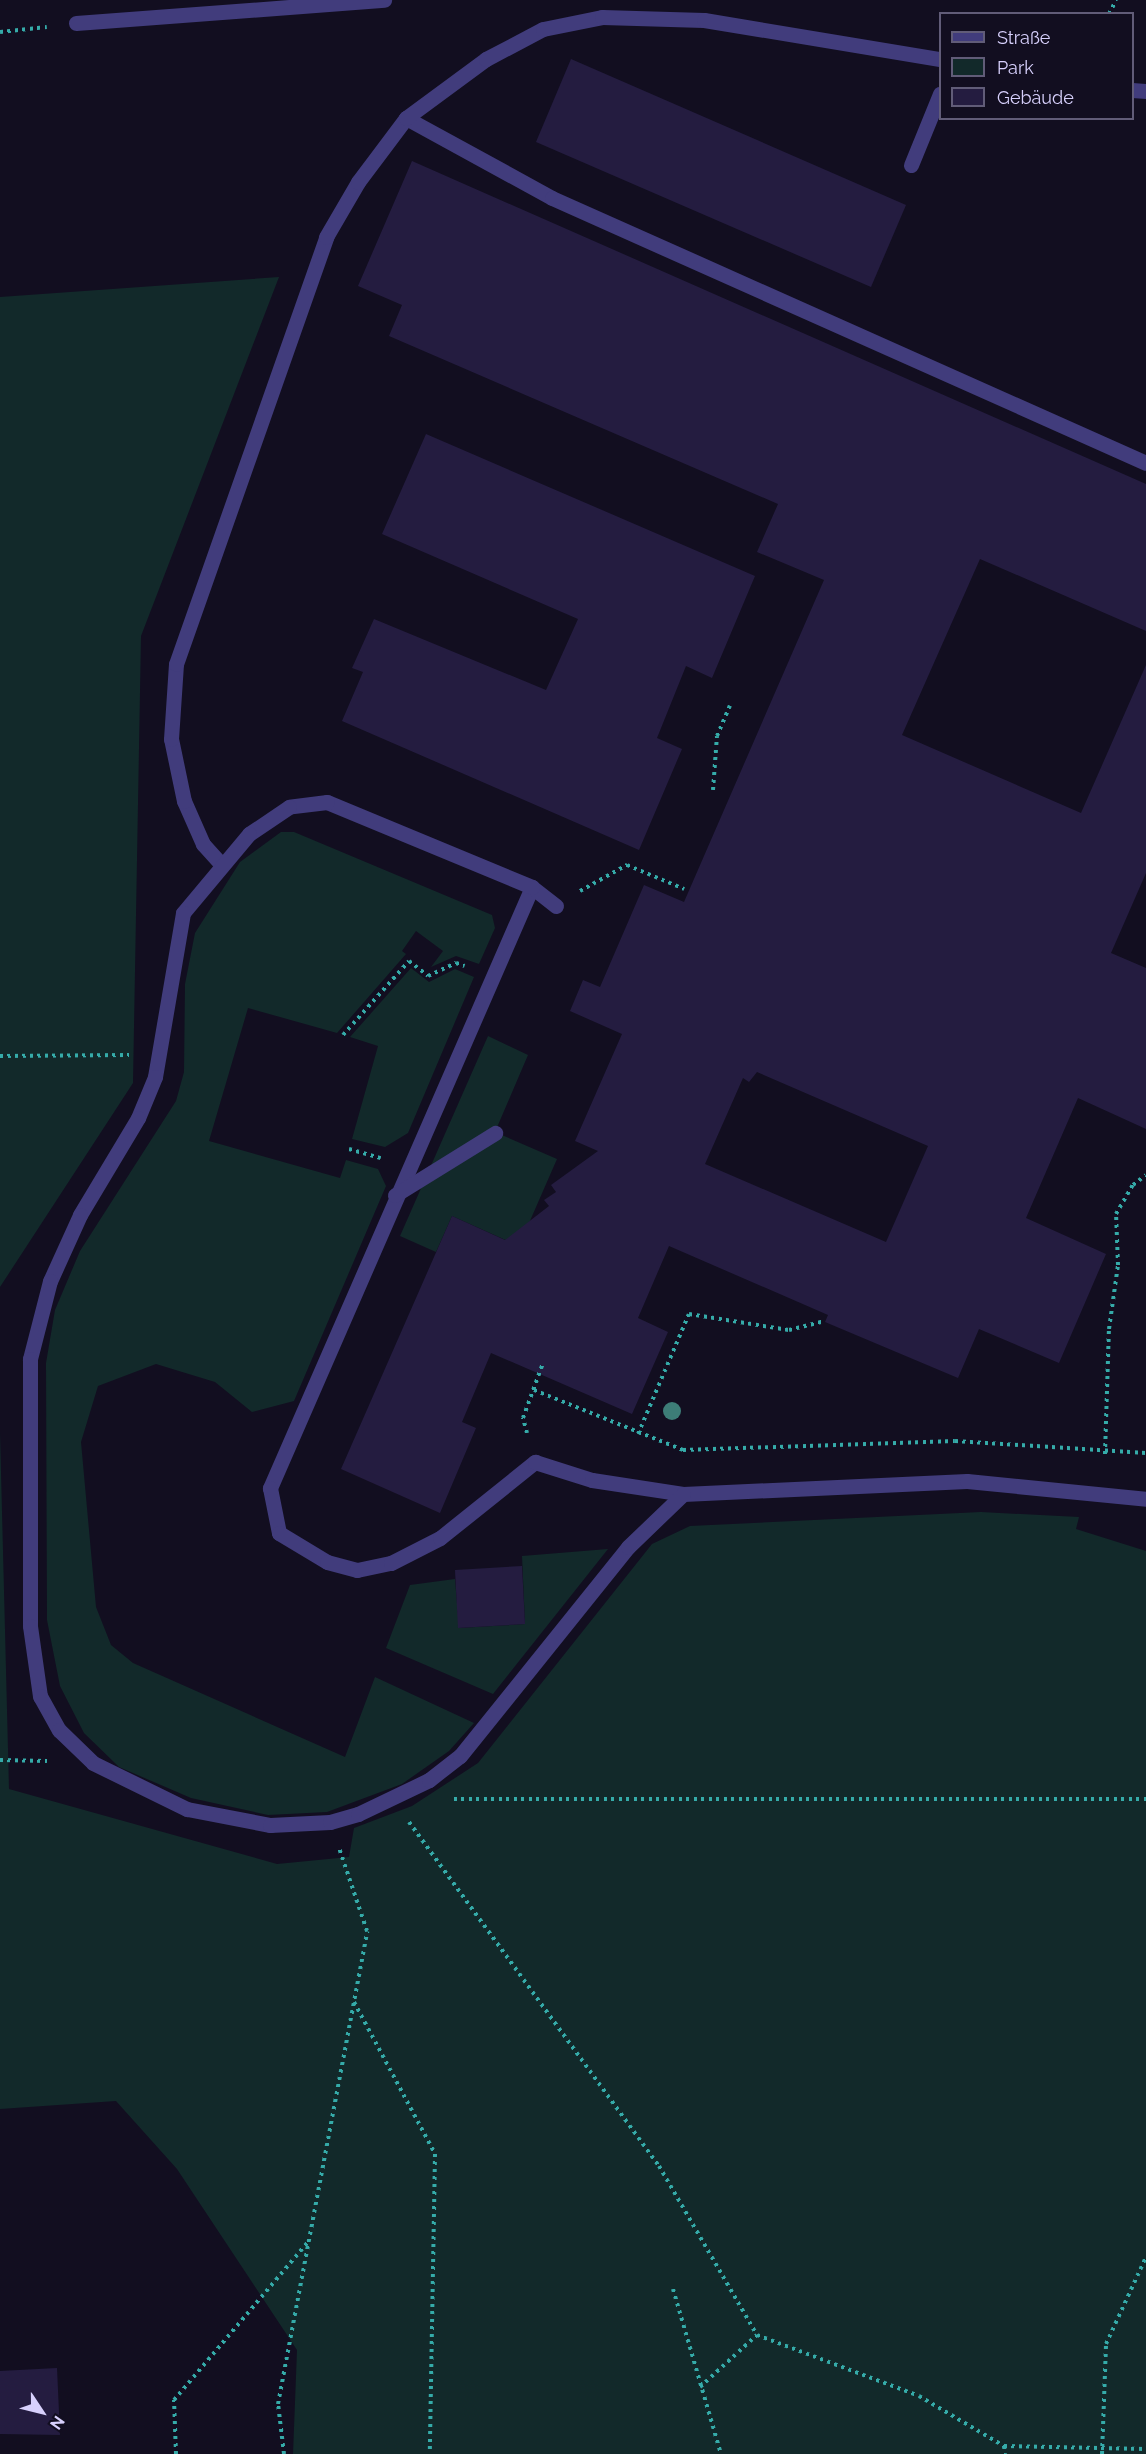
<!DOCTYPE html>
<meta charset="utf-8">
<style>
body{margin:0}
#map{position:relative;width:1146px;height:2454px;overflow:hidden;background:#120e20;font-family:Raleway,sans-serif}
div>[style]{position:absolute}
.green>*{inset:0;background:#12292a}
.building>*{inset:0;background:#241c40}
.path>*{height:4px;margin-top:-2px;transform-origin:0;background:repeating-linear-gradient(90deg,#35aba9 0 3px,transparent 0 7.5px)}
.minor>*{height:15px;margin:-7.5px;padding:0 7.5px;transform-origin:7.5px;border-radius:7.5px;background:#413c7c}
.trees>*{width:18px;height:18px;margin:-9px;border-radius:50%;background:#3d7d77}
span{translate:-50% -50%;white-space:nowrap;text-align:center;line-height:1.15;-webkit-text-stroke:6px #120e20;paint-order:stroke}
.legend{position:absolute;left:939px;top:12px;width:195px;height:108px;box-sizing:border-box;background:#120e20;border:2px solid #615c78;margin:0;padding:8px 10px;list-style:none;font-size:18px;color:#d7d0fc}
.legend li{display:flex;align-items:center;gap:12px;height:30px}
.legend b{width:30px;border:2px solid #615c78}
.north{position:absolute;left:12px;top:2382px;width:60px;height:60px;-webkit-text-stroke:4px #120e20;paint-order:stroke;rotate:125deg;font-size:16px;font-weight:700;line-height:24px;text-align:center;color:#d7d0fc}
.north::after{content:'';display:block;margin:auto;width:21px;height:27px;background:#d7d0fc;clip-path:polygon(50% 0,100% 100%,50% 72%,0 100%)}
</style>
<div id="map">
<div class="green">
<div style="clip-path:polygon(279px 277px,141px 636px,133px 1083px,0 1287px,0 297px)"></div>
<div style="clip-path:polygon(281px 832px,294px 832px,492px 915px,495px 928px,479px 964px,456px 956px,431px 967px,443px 951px,416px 931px,402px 951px,406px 954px,337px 1033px,248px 1008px,209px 1141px,340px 1178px,346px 1160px,378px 1169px,386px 1186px,294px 1401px,252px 1412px,215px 1382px,156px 1364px,98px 1386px,81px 1442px,96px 1607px,111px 1645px,133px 1663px,345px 1757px,375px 1677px,474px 1723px,449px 1751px,402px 1784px,327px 1812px,268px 1815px,191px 1798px,119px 1767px,84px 1733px,60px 1686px,47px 1620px,46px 1363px,55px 1310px,80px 1251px,176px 1101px,184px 1072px,185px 984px,195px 933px,240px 862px)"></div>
<div style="clip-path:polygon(411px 968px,429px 982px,455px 969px,474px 977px,408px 1133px,385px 1147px,352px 1139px,378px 1046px,350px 1037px)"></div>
<div style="clip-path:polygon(488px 1036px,528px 1055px,495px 1132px,557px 1159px,519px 1246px,452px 1216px,436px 1252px,400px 1236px)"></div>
<div style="clip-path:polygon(0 1432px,9px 1789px,277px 1864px,349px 1857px,354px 1828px,412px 1806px,478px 1763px,652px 1544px,690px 1526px,981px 1512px,1079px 1517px,1076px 1529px,1146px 1551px,1146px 2454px,293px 2454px,297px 2350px,177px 2169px,116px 2101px,0 2109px)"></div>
<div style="clip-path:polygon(608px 1549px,493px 1694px,386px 1648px,410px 1585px,455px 1579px,459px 1628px,525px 1624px,522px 1556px)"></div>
</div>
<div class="building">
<div style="clip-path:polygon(571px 59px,906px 205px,871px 287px,536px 142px)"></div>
<div style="clip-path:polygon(evenodd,412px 161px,1146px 484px,1146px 631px,980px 559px,902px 735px,1081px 813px,1146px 665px,1146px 873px,1111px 953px,1146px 968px,1146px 1129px,1078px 1098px,1026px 1218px,1106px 1254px,1059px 1363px,979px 1329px,958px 1378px,825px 1322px,828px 1315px,669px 1246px,638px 1318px,668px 1332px,632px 1414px,491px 1353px,462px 1422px,476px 1428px,440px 1513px,341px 1469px,452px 1216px,505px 1240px,549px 1206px,544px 1200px,556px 1192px,551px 1185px,598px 1151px,575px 1141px,622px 1034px,570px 1011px,583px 980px,600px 987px,644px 885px,684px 902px,824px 580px,757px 552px,778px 504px,389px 336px,402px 305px,358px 286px,412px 161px,757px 1072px,928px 1146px,886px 1242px,705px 1164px,743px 1078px,749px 1082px,757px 1072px)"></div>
<div style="clip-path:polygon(426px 434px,755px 576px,712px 678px,686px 666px,657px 738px,682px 749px,639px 850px,342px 721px,363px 672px,352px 668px,374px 619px,546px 690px,578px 619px,382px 534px)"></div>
<div style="clip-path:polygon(522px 1566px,525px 1624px,458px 1628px,455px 1570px)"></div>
<div style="clip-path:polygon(57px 2368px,60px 2435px,0 2434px,0 2371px)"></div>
</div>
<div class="path">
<div style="left:1109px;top:14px;width:16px;rotate:-63deg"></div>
<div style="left:0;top:32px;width:47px;rotate:-6.1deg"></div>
<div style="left:713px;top:790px;width:54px;rotate:-85.8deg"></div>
<div style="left:717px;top:736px;width:33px;rotate:-67deg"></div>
<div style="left:580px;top:891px;width:54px;rotate:-29deg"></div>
<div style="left:627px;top:865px;width:62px;rotate:22.8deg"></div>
<div style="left:343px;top:1035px;width:99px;rotate:-48.3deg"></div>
<div style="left:409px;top:961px;width:24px;rotate:38deg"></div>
<div style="left:428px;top:976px;width:31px;rotate:-25deg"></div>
<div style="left:456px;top:963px;width:9px;rotate:18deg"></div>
<div style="left:0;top:1056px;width:129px;rotate:-0.4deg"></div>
<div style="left:349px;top:1149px;width:33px;rotate:16deg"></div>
<div style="left:534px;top:1390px;width:161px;rotate:21.9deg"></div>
<div style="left:683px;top:1450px;width:272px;rotate:-1.9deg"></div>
<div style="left:955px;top:1441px;width:191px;rotate:3.6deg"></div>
<div style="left:527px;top:1433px;width:16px;rotate:-105deg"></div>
<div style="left:523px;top:1418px;width:59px;rotate:-70deg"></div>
<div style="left:638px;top:1434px;width:130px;rotate:-67deg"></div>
<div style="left:689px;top:1314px;width:101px;rotate:9.1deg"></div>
<div style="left:789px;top:1330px;width:37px;rotate:-14deg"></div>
<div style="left:1105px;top:1454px;width:125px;rotate:-88.2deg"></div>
<div style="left:1109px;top:1329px;width:65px;rotate:-82deg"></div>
<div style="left:1118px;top:1265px;width:51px;rotate:-92.2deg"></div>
<div style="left:1116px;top:1214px;width:34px;rotate:-60deg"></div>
<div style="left:1133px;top:1185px;width:16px;rotate:-38deg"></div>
<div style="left:0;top:1760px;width:47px;rotate:1.2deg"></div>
<div style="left:454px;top:1799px;width:692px"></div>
<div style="left:409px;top:1822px;width:425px;rotate:54deg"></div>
<div style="left:659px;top:2166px;width:195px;rotate:59.9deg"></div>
<div style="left:757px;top:2335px;width:173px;rotate:20.6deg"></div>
<div style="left:919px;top:2396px;width:99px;rotate:30.5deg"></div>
<div style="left:1004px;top:2446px;width:8px;rotate:83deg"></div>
<div style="left:354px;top:2002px;width:172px;rotate:61.9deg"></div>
<div style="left:435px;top:2154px;width:300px;rotate:91deg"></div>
<div style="left:673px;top:2289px;width:172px;rotate:73.8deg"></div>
<div style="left:700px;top:2387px;width:77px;rotate:-42.4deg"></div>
<div style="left:1004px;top:2446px;width:142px;rotate:1.2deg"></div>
<div style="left:176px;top:2454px;width:54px;rotate:-92.1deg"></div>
<div style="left:174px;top:2400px;width:207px;rotate:-49.7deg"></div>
<div style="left:284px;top:2454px;width:50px;rotate:-96.8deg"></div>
<div style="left:278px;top:2404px;width:481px;rotate:-79.3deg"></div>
<div style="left:367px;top:1931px;width:88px;rotate:-108.6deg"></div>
<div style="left:1102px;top:2454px;width:110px;rotate:-87.9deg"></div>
<div style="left:1106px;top:2344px;width:96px;rotate:-65.3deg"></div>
</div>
<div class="minor">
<div style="left:76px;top:23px;width:309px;rotate:-4.3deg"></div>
<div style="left:1132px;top:90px;width:14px;rotate:4deg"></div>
<div style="left:406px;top:118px;width:166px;rotate:28.7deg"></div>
<div style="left:552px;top:198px;width:650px;rotate:24.04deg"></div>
<div style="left:911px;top:165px;width:77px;rotate:-67.8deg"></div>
<div style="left:221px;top:864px;width:27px;rotate:-132deg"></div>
<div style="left:203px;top:844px;width:47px;rotate:-113.8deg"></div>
<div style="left:184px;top:801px;width:63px;rotate:-101.8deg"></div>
<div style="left:171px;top:739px;width:75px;rotate:-86.2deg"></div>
<div style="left:176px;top:664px;width:453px;rotate:-70.6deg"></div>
<div style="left:326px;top:237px;width:64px;rotate:-59.8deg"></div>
<div style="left:358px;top:182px;width:80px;rotate:-53.1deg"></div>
<div style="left:406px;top:118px;width:99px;rotate:-36.4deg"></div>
<div style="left:486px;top:59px;width:64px;rotate:-27.8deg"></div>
<div style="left:543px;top:29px;width:60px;rotate:-11.5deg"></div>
<div style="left:602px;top:17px;width:102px;rotate:1.7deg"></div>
<div style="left:704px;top:20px;width:239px;rotate:9.4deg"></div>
<div style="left:532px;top:887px;width:656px;rotate:113.55deg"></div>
<div style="left:270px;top:1488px;width:46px;rotate:78.7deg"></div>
<div style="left:279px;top:1533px;width:56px;rotate:31.1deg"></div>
<div style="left:327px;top:1562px;width:31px;rotate:15deg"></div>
<div style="left:357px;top:1570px;width:35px;rotate:-12deg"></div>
<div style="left:391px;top:1563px;width:55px;rotate:-27deg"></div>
<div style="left:440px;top:1538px;width:122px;rotate:-38.7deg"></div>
<div style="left:535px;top:1462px;width:60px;rotate:17.5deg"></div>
<div style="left:592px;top:1480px;width:92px;rotate:8.7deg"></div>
<div style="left:683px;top:1494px;width:284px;rotate:-2.6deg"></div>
<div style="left:967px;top:1481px;width:180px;rotate:5.7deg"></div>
<div style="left:556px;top:906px;width:31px;rotate:-142deg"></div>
<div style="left:532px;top:887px;width:222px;rotate:-157.5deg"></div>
<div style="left:327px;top:802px;width:38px;rotate:173deg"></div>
<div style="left:289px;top:807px;width:48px;rotate:146deg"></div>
<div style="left:249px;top:834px;width:103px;rotate:129.9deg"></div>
<div style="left:183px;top:913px;width:166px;rotate:99.7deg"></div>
<div style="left:155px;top:1077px;width:44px;rotate:112.5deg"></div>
<div style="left:138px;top:1118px;width:113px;rotate:120.9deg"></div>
<div style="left:80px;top:1215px;width:72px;rotate:114.4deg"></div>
<div style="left:50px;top:1281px;width:81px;rotate:104.4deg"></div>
<div style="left:30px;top:1359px;width:267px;rotate:90deg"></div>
<div style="left:30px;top:1626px;width:71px;rotate:81.9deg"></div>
<div style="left:40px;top:1696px;width:39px;rotate:61deg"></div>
<div style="left:59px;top:1730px;width:47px;rotate:44.1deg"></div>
<div style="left:93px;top:1763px;width:105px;rotate:26.1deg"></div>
<div style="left:187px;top:1809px;width:85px;rotate:10.9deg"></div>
<div style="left:270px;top:1825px;width:60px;rotate:-2.9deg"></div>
<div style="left:330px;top:1822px;width:29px;rotate:-16deg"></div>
<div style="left:358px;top:1814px;width:79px;rotate:-25.6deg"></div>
<div style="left:429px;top:1780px;width:39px;rotate:-38deg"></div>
<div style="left:460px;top:1756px;width:268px;rotate:-51.2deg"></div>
<div style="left:628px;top:1547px;width:76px;rotate:-43.9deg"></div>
<div style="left:395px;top:1195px;width:118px;rotate:-31.8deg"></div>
</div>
<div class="trees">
<div style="left:672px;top:1411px"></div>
</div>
<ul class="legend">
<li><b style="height:8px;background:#413c7c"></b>Straße</li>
<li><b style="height:16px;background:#12292a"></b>Park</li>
<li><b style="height:16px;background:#241c40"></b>Gebäude</li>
</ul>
<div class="north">N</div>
</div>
